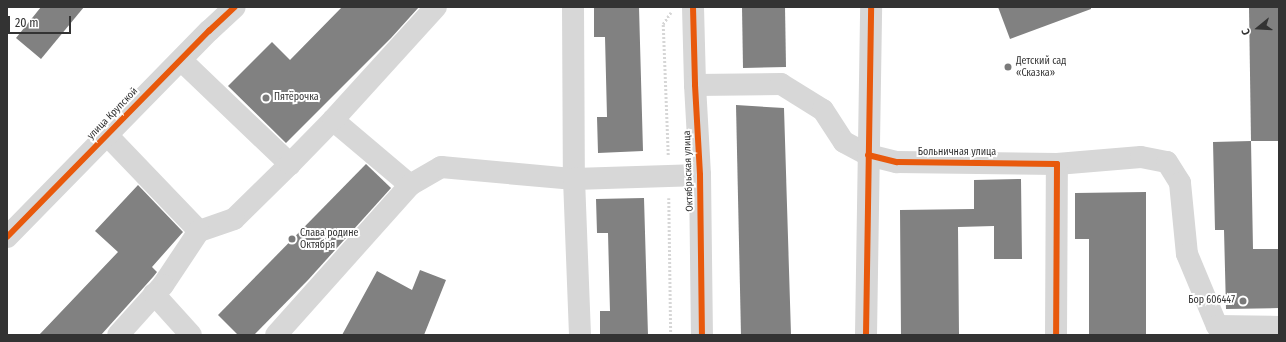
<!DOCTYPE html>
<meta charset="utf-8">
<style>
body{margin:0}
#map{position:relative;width:1286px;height:342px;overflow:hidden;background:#fff;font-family:"Fira Sans Condensed",sans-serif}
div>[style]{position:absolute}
.building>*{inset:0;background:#818181}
.path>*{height:2.5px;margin-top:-1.25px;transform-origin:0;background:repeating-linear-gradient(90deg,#d6d6d6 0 2px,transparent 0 4px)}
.minor>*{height:22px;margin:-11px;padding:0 11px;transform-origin:11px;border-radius:11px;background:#d7d7d7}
.cycleway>*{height:6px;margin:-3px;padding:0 3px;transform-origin:3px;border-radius:3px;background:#e8590c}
.dots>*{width:11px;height:11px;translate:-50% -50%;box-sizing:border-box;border:2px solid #fff;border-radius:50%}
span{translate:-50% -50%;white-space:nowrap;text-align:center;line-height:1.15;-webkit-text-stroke:4px #fff;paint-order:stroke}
.poi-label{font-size:10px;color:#333}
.left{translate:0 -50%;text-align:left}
.right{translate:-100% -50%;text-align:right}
.street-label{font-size:10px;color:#333}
.frame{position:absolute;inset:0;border:8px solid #333;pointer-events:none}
.north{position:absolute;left:1238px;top:8px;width:40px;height:40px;-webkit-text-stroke:3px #fff;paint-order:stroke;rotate:252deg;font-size:11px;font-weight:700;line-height:16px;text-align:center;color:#333}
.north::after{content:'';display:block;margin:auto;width:14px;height:18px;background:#333;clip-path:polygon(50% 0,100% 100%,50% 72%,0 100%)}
.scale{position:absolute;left:8px;top:16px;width:63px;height:18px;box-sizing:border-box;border:2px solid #333;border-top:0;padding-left:5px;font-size:12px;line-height:14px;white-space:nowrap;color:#333;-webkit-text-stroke:3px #fff;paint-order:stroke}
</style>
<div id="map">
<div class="building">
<div style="clip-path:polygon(41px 7px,84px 7px,41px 59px,16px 38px)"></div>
<div style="clip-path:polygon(342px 7px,419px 7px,391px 38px,286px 143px,228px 86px,272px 42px,290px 60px)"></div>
<div style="clip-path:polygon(594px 7px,639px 7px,643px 151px,598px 153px,597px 117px,607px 117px,605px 37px,594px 37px)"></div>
<div style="clip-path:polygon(742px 7px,785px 7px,786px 67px,743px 68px)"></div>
<div style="clip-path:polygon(998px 7px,1091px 7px,1091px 9px,1010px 39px)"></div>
<div style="clip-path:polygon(1249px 7px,1279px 7px,1279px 141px,1251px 141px)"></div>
<div style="clip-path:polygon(736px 105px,784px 108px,791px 335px,741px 335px)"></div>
<div style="clip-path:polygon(1251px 141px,1253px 249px,1279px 249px,1279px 308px,1226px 309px,1224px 230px,1215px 230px,1213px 142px)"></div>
<div style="clip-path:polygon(366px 164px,391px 188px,308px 280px,254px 335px,238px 335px,218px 315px)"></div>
<div style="clip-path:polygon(1021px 179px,1022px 259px,994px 259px,994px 226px,958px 227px,959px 335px,901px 335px,900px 210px,974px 209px,974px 180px)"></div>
<div style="clip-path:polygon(138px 185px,183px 232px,152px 267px,157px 272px,153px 277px,101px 335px,39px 335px,118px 252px,95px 231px)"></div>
<div style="clip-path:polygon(1146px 192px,1146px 335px,1089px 335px,1089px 239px,1075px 239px,1075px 193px)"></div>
<div style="clip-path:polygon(644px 198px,648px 335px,600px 335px,600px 311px,610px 311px,608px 233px,597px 233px,596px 199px)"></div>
<div style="clip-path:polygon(420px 270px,446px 280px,424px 335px,342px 335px,377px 271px,412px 290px)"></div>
</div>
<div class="path">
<div style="left:668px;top:155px;width:131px;rotate:-92.2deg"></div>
<div style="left:663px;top:24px;width:14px;rotate:-56deg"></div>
<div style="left:669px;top:198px;width:137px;rotate:89.2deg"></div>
</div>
<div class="minor">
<div style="left:573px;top:7px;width:172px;rotate:89.7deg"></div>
<div style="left:574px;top:179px;width:156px;rotate:87.8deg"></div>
<div style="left:693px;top:7px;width:78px;rotate:88.5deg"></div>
<div style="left:695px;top:85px;width:90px;rotate:86.8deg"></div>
<div style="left:700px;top:175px;width:160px;rotate:89.3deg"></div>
<div style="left:181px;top:60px;width:151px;rotate:43.7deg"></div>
<div style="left:290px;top:164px;width:78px;rotate:135.5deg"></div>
<div style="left:234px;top:219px;width:37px;rotate:161deg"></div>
<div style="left:695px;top:85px;width:86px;rotate:-0.7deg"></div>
<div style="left:781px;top:84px;width:49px;rotate:31.8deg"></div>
<div style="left:823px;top:110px;width:38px;rotate:57deg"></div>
<div style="left:844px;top:142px;width:27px;rotate:28deg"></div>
<div style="left:868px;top:155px;width:30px;rotate:14deg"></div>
<div style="left:897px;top:162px;width:160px;rotate:0.7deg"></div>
<div style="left:1057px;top:164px;width:84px;rotate:-4.8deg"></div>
<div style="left:1141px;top:157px;width:26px;rotate:11deg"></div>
<div style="left:1167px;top:162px;width:25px;rotate:58deg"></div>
<div style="left:1180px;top:183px;width:71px;rotate:84.4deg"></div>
<div style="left:1187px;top:254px;width:78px;rotate:67.4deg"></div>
<div style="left:1217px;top:326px;width:62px;rotate:0.9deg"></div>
<div style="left:333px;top:120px;width:101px;rotate:40.2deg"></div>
<div style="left:410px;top:185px;width:36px;rotate:-30deg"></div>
<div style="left:441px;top:167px;width:134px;rotate:5.2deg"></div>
<div style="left:574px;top:179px;width:126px;rotate:-1.8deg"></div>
<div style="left:107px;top:135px;width:133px;rotate:46.2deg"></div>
<div style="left:199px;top:231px;width:65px;rotate:123.7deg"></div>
<div style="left:163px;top:285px;width:67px;rotate:132deg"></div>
<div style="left:290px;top:164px;width:62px;rotate:-45.7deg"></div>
<div style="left:333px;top:120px;width:153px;rotate:-47.7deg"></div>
<div style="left:7px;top:237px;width:289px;rotate:-45.6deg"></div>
<div style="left:209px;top:31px;width:35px;rotate:-43deg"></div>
<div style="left:154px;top:294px;width:55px;rotate:47.9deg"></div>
<div style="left:276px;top:335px;width:201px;rotate:-48.2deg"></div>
<div style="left:866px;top:335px;width:328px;rotate:-89.1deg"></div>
<div style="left:1056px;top:335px;width:171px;rotate:-89.7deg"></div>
</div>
<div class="cycleway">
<div style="left:693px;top:7px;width:78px;rotate:88.5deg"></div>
<div style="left:695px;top:85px;width:90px;rotate:86.8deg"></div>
<div style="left:700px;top:175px;width:160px;rotate:89.3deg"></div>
<div style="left:868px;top:155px;width:30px;rotate:14deg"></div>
<div style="left:897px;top:162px;width:160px;rotate:0.7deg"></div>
<div style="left:1057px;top:164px;width:171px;rotate:90.3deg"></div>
<div style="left:7px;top:237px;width:289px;rotate:-45.6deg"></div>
<div style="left:209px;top:31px;width:35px;rotate:-43deg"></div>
<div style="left:866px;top:335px;width:328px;rotate:-89.1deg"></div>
</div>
<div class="dots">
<div style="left:1008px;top:67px;background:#7a7a7a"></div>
<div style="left:266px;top:98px;background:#7a7a7a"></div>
<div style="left:292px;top:239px;background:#7a7a7a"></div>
<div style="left:1243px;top:301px;background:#7a7a7a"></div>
</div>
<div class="poi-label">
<span class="left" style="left:1016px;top:67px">Детский сад<br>«Сказка»</span>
<span class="left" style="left:274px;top:98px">Пятёрочка</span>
<span class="left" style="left:300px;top:239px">Слава родине<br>Октября</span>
<span class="right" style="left:1235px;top:301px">Бор 606447</span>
</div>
<div class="street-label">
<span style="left:113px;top:114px;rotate:-46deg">улица Крупской</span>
<span style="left:957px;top:153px">Больничная улица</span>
<span style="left:689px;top:171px;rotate:-92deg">Октябрьская улица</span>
</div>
<div class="frame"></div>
<div class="north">С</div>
<div class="scale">20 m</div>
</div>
